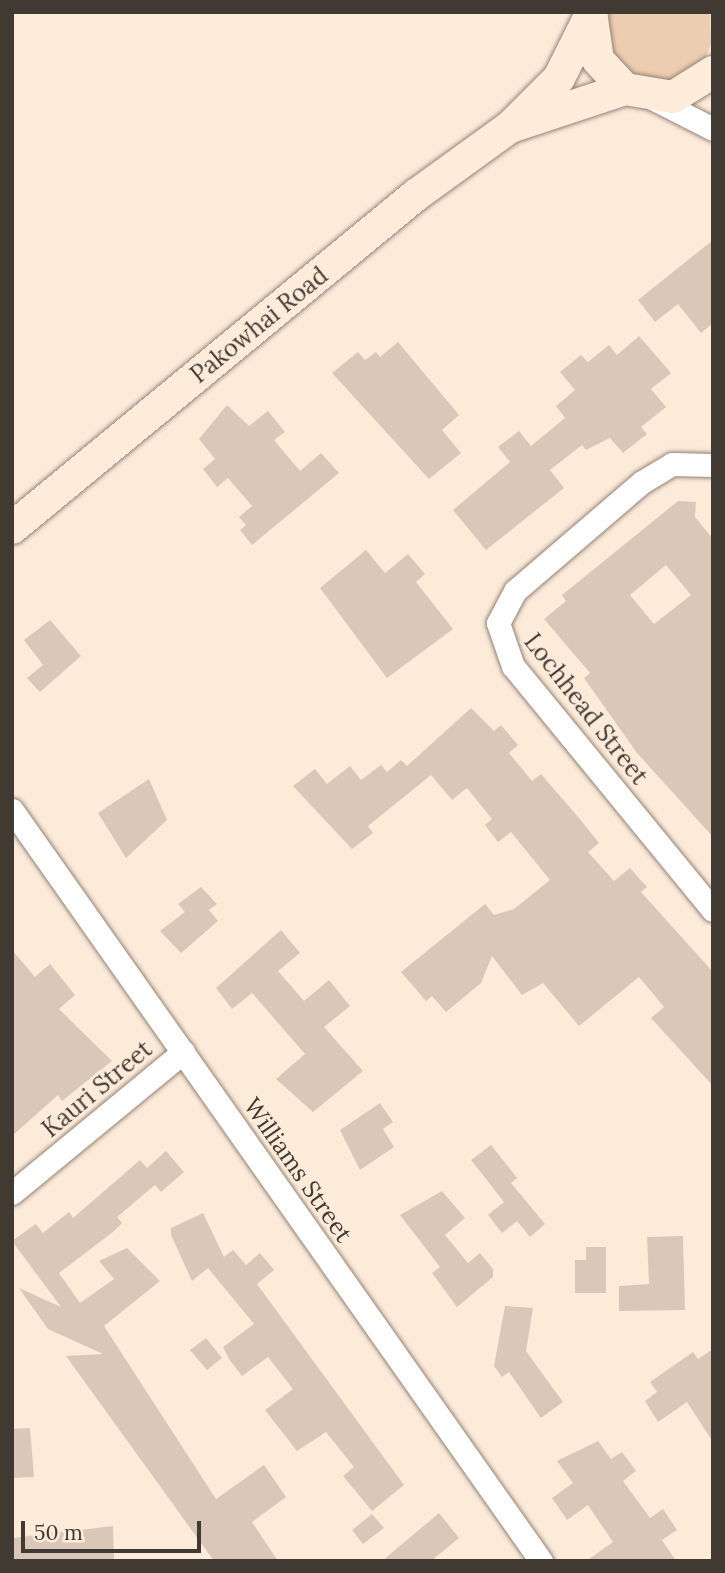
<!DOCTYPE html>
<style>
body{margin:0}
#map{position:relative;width:725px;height:1573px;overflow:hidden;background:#fdebda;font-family:Lora,serif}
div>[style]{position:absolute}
.green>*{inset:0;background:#edcdb0}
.building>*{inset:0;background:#d9c8b8}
.roads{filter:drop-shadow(0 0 2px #948475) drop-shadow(0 0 2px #948475)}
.minor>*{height:23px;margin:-11.5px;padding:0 11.5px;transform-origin:11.5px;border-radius:11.5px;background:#fff}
.secondary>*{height:32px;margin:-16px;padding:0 16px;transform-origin:16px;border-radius:16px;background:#feecda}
span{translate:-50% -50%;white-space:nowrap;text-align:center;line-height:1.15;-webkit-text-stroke:6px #fdebda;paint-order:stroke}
.street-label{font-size:24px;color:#413a33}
.frame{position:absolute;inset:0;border:14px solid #413a33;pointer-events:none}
.scale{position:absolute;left:21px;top:1521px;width:180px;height:32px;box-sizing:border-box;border:4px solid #413a33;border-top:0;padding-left:9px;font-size:21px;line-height:24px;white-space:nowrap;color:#413a33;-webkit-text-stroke:5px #fdebda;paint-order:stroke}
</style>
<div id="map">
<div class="green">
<div style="clip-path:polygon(608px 12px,710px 12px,711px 44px,705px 59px,670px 82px,637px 79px,612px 56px)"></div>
</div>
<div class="building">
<div style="clip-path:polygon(713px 240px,713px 323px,701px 333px,678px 304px,655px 322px,638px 300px)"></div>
<div style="clip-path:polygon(639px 336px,671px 373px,651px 389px,666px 407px,641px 427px,647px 434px,623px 453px,610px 438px,586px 450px,582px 445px,550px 470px,564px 488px,486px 550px,453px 510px,510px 462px,498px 447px,519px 431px,531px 446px,565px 418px,556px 406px,575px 390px,560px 372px,581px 355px,588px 362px,609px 345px,617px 355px)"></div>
<div style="clip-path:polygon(398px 342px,459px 415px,442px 430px,461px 453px,429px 479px,332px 373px,358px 352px,365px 360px,376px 352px,380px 357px)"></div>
<div style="clip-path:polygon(227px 405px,249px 426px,268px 411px,285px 432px,274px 440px,300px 471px,321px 453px,339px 473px,252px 545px,240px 530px,246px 525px,239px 517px,252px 506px,228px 478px,217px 487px,203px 469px,215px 459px,199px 439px)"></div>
<div style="clip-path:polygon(evenodd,678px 501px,696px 502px,695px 517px,713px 539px,713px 837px,637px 753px,584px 678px,590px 673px,544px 619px,566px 601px,562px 595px,678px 501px,666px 565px,691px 595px,654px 624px,630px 595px,666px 565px)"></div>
<div style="clip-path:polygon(366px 550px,385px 573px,408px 554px,425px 574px,416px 582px,453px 629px,387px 678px,320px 588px)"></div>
<div style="clip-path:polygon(50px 620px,81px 656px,40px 692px,27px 678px,43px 665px,24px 640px)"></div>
<div style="clip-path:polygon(471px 708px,494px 731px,501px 725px,518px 745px,509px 753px,532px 781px,541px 774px,579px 818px,599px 843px,588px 852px,614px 881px,630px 868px,647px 887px,641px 892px,713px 972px,713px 1086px,651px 1018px,664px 1007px,639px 977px,579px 1026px,543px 983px,522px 995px,492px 956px,481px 983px,446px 1012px,432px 996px,426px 1001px,401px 972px,485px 904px,494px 915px,514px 909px,550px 880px,511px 832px,498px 842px,485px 825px,492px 819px,467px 788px,452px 800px,431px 775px,368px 826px,373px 833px,352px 849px,293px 786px,315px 769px,327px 784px,350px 766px,361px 780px,381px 765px,387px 772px,401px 760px,407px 766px)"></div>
<div style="clip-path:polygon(149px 779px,167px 820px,126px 858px,98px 813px)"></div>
<div style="clip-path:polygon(201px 887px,217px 904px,209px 910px,218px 921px,181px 953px,160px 931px,185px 912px,178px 904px)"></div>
<div style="clip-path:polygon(281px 930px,300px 953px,278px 971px,304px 1001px,329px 980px,350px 1006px,324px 1027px,363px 1071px,313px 1112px,276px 1079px,305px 1054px,252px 993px,232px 1009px,216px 988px)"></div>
<div style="clip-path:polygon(12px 950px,35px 977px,50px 964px,75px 995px,59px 1009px,112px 1061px,62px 1101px,58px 1095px,12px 1136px)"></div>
<div style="clip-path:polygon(380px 1103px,393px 1122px,383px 1129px,394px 1147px,360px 1170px,340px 1130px)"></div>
<div style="clip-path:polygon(491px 1145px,517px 1178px,511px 1183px,545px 1224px,530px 1237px,517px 1221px,502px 1233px,488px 1215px,504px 1202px,471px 1160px)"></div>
<div style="clip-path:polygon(166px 1151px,184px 1172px,161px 1192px,155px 1185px,117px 1217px,122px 1223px,113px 1232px,59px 1273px,80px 1303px,114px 1279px,99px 1261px,127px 1248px,160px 1281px,104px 1326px,216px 1499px,264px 1465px,286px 1497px,252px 1522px,278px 1561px,214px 1561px,66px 1356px,103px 1354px,48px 1329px,19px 1288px,61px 1307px,12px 1241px,36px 1224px,43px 1233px,69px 1212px,73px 1218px,140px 1160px,147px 1168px)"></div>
<div style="clip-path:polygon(442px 1191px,465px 1218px,445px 1235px,468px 1263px,480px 1253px,493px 1269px,493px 1277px,457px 1307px,432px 1273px,440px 1267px,400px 1215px)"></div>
<div style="clip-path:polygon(203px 1213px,224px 1257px,233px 1250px,246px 1265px,260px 1253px,274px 1270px,257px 1284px,404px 1485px,372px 1511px,343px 1476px,354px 1467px,326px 1432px,297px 1451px,265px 1410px,293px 1389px,268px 1357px,242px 1376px,229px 1359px,223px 1347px,254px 1324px,208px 1268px,192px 1281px,171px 1235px,171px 1228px)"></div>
<div style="clip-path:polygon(683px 1236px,685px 1310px,619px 1311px,619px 1286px,649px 1284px,647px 1237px)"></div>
<div style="clip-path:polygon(586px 1247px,606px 1247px,606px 1293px,575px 1293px,575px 1260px,586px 1260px)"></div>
<div style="clip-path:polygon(505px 1306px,533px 1308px,526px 1351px,563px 1402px,541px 1418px,509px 1372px,502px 1377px,494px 1366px)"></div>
<div style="clip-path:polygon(206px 1338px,222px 1358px,207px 1370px,190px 1350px)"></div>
<div style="clip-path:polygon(713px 1349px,713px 1442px,687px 1402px,658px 1422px,645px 1401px,657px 1392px,650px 1382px,693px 1352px,698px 1359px)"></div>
<div style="clip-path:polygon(30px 1428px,34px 1477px,12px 1478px,12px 1429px)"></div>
<div style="clip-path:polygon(598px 1441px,611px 1459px,622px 1452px,636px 1471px,623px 1481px,650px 1518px,663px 1509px,677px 1530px,662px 1540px,676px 1561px,586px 1561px,613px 1542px,588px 1505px,567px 1520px,552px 1498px,573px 1483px,557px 1461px)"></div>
<div style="clip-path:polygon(439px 1513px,459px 1538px,431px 1561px,382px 1561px)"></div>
<div style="clip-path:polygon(372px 1514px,384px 1528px,363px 1544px,352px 1530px)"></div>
<div style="clip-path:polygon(113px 1526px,114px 1561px,12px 1561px,12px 1538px)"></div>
</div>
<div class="roads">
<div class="minor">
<div style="left:652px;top:98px;width:68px;rotate:26.9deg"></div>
<div style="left:713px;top:465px;width:41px;rotate:-178.6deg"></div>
<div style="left:672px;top:464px;width:35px;rotate:149deg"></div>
<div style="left:642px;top:482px;width:167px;rotate:139.4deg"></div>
<div style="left:515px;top:591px;width:36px;rotate:118deg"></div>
<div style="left:498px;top:623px;width:46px;rotate:70.8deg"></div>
<div style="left:513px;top:666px;width:315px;rotate:50.7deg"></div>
<div style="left:12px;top:810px;width:919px;rotate:54.84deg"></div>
<div style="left:12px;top:1193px;width:222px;rotate:-39.5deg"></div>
</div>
<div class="secondary">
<div style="left:592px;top:19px;width:41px;rotate:81.7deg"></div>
<div style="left:598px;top:60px;width:40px;rotate:47deg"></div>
<div style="left:625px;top:89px;width:49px;rotate:9.5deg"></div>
<div style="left:673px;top:97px;width:47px;rotate:-32deg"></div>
<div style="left:510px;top:127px;width:121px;rotate:-18.3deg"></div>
<div style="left:12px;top:528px;width:524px;rotate:-39.5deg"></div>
<div style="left:416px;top:195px;width:116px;rotate:-35.9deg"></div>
<div style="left:510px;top:127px;width:69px;rotate:-45deg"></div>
<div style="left:559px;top:78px;width:74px;rotate:-63.4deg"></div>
</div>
</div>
<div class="street-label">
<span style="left:259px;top:325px;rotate:-39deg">Pakowhai Road</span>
<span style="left:586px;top:709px;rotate:52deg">Lochhead Street</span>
<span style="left:97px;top:1089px;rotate:-40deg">Kauri Street</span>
<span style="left:298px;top:1170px;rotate:55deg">Williams Street</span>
</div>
<div class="frame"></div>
<div class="scale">50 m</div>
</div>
